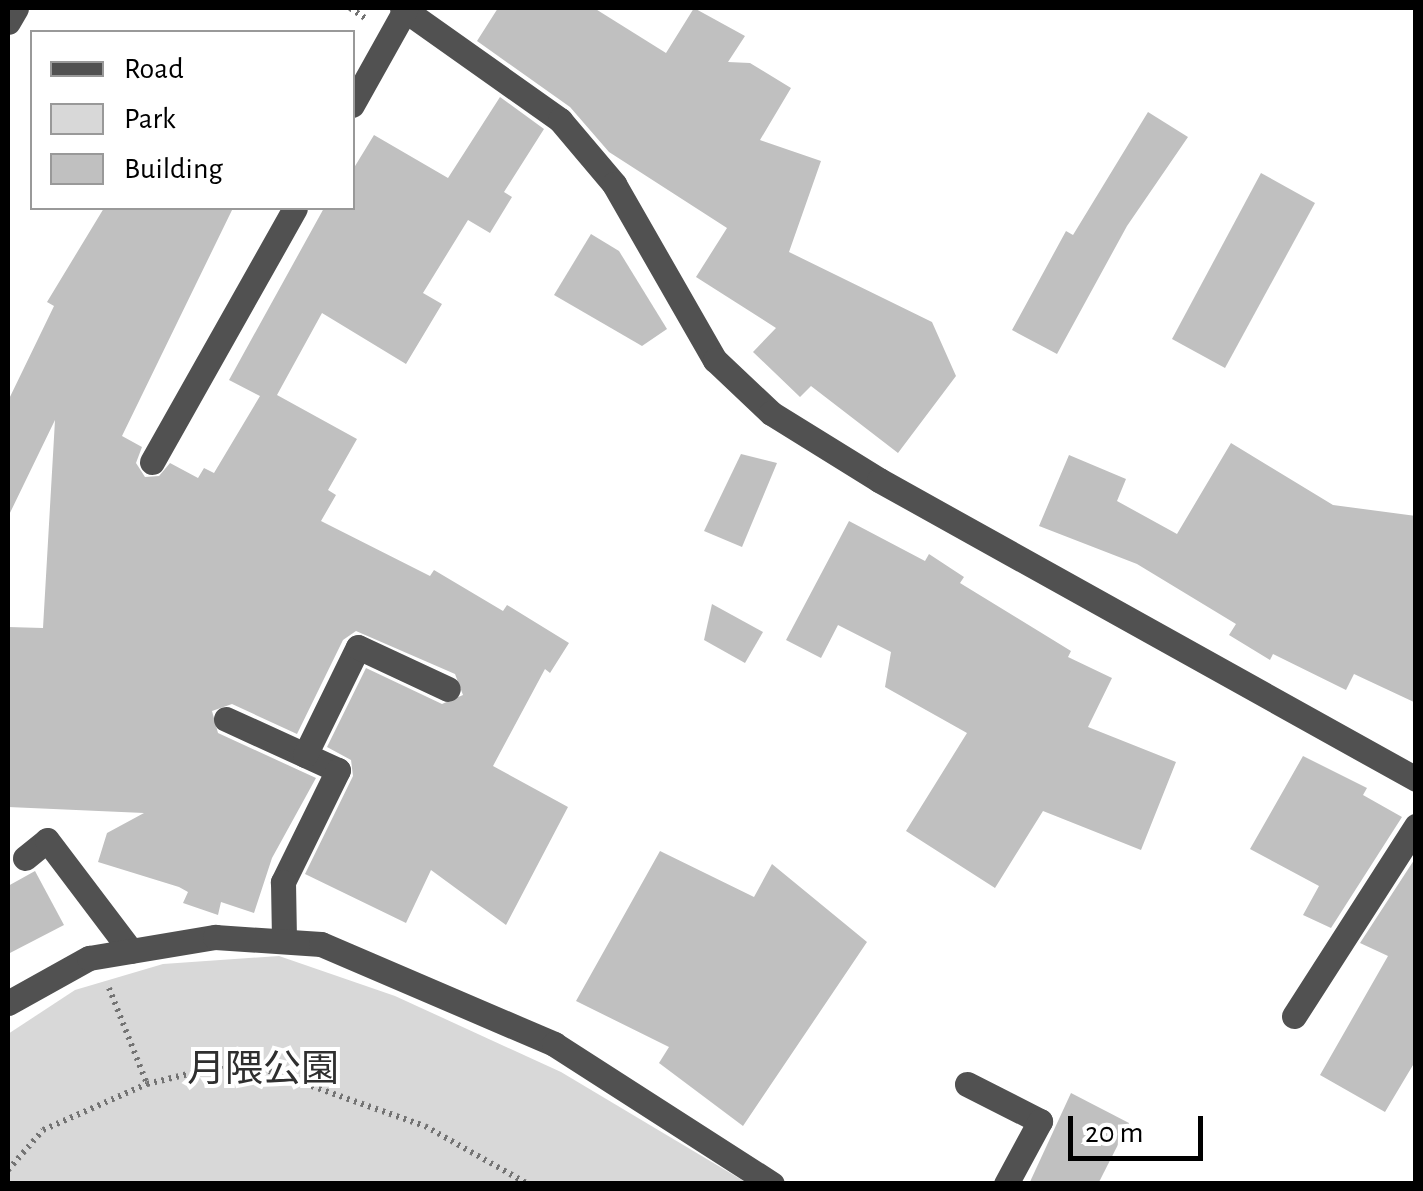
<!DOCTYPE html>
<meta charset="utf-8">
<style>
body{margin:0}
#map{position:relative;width:1423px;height:1191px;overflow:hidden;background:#fff;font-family:"Alegreya Sans","Noto Sans JP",sans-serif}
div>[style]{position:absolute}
.green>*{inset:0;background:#d8d8d8}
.building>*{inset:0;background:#c0c0c0}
.path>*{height:6px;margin-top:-3px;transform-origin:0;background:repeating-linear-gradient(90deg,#737373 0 2.5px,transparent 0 7.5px)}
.minor>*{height:25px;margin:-12.5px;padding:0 12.5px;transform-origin:12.5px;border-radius:12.5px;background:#515151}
span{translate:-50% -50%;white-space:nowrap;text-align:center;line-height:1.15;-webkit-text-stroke:8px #fff;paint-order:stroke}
.park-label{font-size:38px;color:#2f2f2f}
.frame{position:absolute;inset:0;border:10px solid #000;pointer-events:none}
.legend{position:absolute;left:30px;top:30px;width:325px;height:180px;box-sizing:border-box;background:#fff;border:2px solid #999;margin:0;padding:12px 18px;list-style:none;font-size:30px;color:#000}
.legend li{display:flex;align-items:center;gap:20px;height:50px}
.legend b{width:50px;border:2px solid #999}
.scale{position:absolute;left:1068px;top:1116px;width:135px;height:45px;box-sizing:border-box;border:5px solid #000;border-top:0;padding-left:12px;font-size:30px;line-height:35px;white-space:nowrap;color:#000;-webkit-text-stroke:8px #fff;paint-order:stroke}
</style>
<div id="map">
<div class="green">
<div style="clip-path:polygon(279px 956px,395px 996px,561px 1072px,747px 1183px,8px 1183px,8px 1034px,75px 990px,163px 964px)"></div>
</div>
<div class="building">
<div style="clip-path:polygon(498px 8px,594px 8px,666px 53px,694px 8px,745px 36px,728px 62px,750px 63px,791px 88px,760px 140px,821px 161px,789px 252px,932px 322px,956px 376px,898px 453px,811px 386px,800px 397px,753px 352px,776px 328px,696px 277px,727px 228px,609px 152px,570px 107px,477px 41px)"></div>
<div style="clip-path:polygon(500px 97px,544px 129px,504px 192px,512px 197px,490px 233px,468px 220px,423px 293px,442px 304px,406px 364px,322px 313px,277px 395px,357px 439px,328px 490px,336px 495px,321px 521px,430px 576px,434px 570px,503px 611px,507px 605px,569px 643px,550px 673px,545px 669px,493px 766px,568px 807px,506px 925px,431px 870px,406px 923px,305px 874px,353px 776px,351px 760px,327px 747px,366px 668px,442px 704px,463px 695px,455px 674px,356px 631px,343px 640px,297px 734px,232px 704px,212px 711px,218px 733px,316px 778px,272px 858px,254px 913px,221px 902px,218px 915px,183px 903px,188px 892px,179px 887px,98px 862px,107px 833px,144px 813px,8px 807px,8px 627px,43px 628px,55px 420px,8px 517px,8px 401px,54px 306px,47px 302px,104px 208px,233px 208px,122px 436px,142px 447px,136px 463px,145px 477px,159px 476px,170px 463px,198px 478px,204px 468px,214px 473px,260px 396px,229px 380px,324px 208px,352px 208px,352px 171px,374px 135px,448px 178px)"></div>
<div style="clip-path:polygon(1148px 112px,1188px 137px,1127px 226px,1057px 354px,1012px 330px,1066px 231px,1073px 235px)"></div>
<div style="clip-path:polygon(1261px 173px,1315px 203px,1225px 368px,1172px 339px)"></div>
<div style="clip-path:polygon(591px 234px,619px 251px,667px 329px,642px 346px,554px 295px)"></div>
<div style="clip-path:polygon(1231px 443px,1333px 505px,1416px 516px,1416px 703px,1354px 674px,1346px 690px,1273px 654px,1270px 660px,1229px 635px,1236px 624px,1137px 564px,1039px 526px,1069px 455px,1126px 479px,1117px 501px,1177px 534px)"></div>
<div style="clip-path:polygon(741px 454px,777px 463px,742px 547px,704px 531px)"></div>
<div style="clip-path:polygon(849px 521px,925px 561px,929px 554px,964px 577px,960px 583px,1071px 651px,1068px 657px,1112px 678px,1088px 727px,1176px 762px,1141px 850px,1043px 811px,995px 888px,906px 831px,967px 733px,885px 687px,891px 652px,838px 625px,821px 658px,786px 640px)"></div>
<div style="clip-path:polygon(712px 604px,763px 632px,745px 663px,704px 640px)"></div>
<div style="clip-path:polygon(1303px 756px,1367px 788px,1363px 795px,1402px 817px,1331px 928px,1303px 915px,1319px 886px,1250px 849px)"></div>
<div style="clip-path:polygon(660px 851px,754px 897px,772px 864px,867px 942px,743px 1126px,659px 1063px,669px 1047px,576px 1001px)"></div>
<div style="clip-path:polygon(1416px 857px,1416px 1060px,1385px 1112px,1320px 1075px,1388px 956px,1360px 943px)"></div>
<div style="clip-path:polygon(35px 871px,64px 925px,8px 954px,8px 886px)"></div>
<div style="clip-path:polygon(1071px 1093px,1129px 1123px,1098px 1184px,1029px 1184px)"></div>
</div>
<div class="path">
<div style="left:350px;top:8px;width:18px;rotate:34deg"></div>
<div style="left:109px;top:988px;width:103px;rotate:68.4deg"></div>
<div style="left:8px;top:1170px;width:53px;rotate:-48.8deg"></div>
<div style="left:43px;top:1130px;width:114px;rotate:-23.9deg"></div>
<div style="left:147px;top:1084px;width:97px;rotate:-13.7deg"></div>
<div style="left:241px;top:1061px;width:195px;rotate:19.5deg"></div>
<div style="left:425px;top:1126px;width:118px;rotate:29.4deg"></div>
</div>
<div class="minor">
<div style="left:402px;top:8px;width:194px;rotate:35.3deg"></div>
<div style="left:560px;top:120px;width:84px;rotate:49.8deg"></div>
<div style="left:614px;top:184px;width:203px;rotate:60.2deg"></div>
<div style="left:715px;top:360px;width:77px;rotate:43.4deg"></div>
<div style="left:771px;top:413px;width:127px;rotate:31.8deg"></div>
<div style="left:879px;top:480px;width:615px;rotate:29.11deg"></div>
<div style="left:8px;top:22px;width:16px;rotate:-60deg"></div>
<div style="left:352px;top:105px;width:109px;rotate:-60.8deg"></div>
<div style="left:152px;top:462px;width:291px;rotate:-60.6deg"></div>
<div style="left:226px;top:719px;width:123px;rotate:24.5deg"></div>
<div style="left:338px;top:770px;width:125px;rotate:116.2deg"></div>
<div style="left:283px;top:882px;width:59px;rotate:89deg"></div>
<div style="left:305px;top:755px;width:120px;rotate:-63.9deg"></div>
<div style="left:358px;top:647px;width:99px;rotate:25deg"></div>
<div style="left:25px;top:858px;width:28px;rotate:-39deg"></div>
<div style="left:47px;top:840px;width:139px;rotate:52.9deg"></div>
<div style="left:8px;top:1003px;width:93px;rotate:-29.1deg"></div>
<div style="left:89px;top:958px;width:128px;rotate:-9.5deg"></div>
<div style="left:215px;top:937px;width:106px;rotate:3.8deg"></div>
<div style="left:321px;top:944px;width:254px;rotate:23.2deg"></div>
<div style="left:554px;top:1044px;width:259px;rotate:32.7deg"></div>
<div style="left:1294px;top:1016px;width:226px;rotate:-57.3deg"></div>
<div style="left:967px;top:1084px;width:82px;rotate:26.9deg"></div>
<div style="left:1040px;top:1121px;width:72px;rotate:118.4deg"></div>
</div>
<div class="park-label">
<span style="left:263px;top:1071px">月隈公園</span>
</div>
<div class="frame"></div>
<ul class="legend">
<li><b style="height:12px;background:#515151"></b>Road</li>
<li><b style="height:28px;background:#d8d8d8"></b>Park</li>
<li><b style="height:28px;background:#c0c0c0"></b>Building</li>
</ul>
<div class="scale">20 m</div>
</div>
